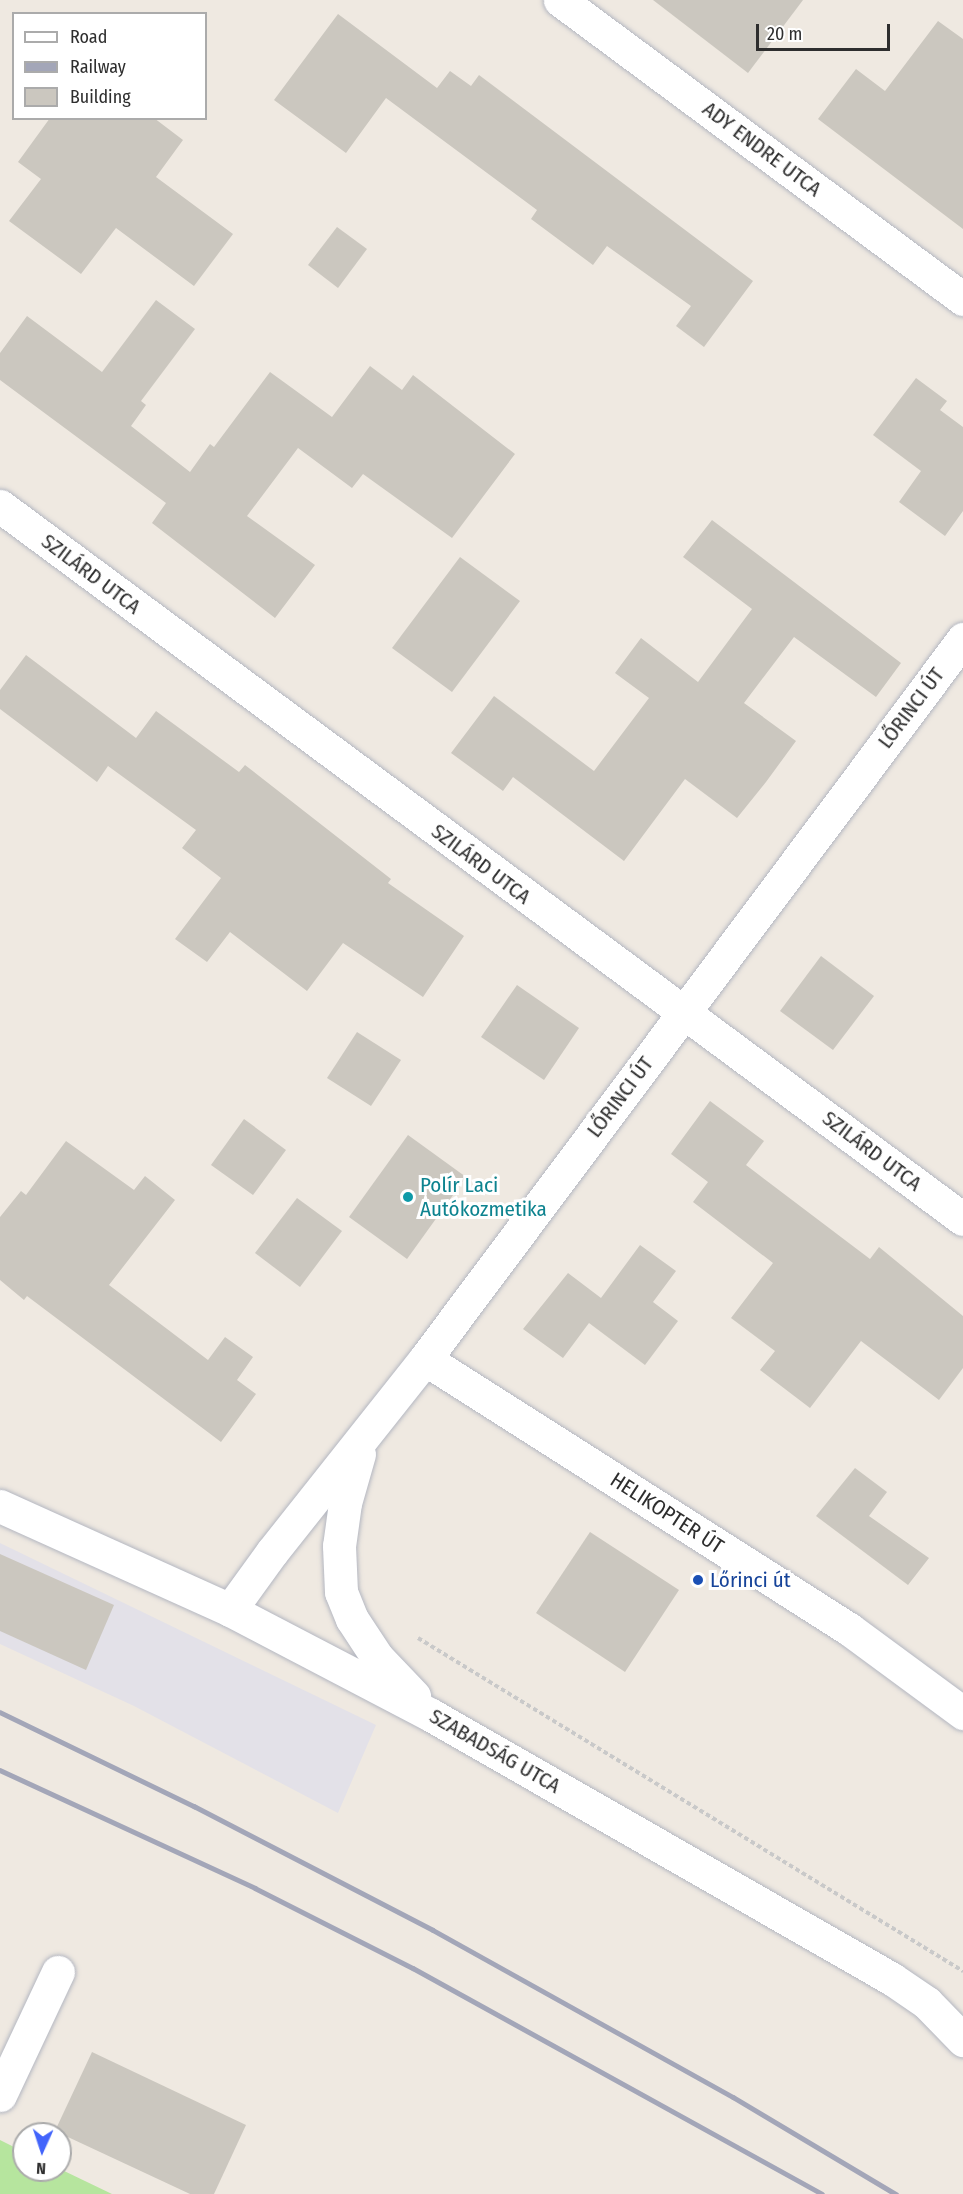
<!DOCTYPE html>
<meta charset="utf-8">
<style>
body{margin:0}
#map{position:relative;width:963px;height:2194px;overflow:hidden;background:#efe9e1;font-family:"Fira Sans Condensed",sans-serif}
div>[style]{position:absolute}
.industrial>*{inset:0;background:#e3e1e8}
.green>*{inset:0;background:#b6e59e}
.building>*{inset:0;background:#cbc7bf}
.path>*{height:4px;margin-top:-2px;transform-origin:0;background:repeating-linear-gradient(90deg,#c9c9c9 0 4.5px,transparent 0 7.5px)}
.roads{filter:drop-shadow(0 0 2px #b4b7c1) drop-shadow(0 0 2px #b4b7c1)}
.minor>*{height:33px;margin:-16.5px;padding:0 16.5px;transform-origin:16.5px;border-radius:16.5px;background:#fff}
.rail>*{height:4.5px;margin:-2.25px;padding:0 2.25px;transform-origin:2.25px;border-radius:2.25px;background:#a3a6b8}
.dots>*{width:16px;height:16px;translate:-50% -50%;box-sizing:border-box;border:3px solid #fff;border-radius:50%}
span{translate:-50% -50%;white-space:nowrap;text-align:center;line-height:1.15;-webkit-text-stroke:6px #fff;paint-order:stroke}
.street-label{font-size:21px;color:#2e2e2e}
.culture-label{font-size:21px;color:#0d838f}
.left{translate:0 -50%;text-align:left}
.transit-label{font-size:21px;color:#164399}
.legend{position:absolute;left:12px;top:12px;width:195px;height:108px;box-sizing:border-box;background:#fff;border:2px solid #ababab;margin:0;padding:8px 10px;list-style:none;font-size:18px;color:#2e2e2e}
.legend li{display:flex;align-items:center;gap:12px;height:30px}
.legend b{width:30px;border:2px solid #ababab}
.north{position:absolute;left:12px;top:2122px;width:60px;height:60px;box-sizing:border-box;background:#fff;border:2px solid #ababab;border-radius:50%;rotate:183deg;font-size:16px;font-weight:700;line-height:24px;text-align:center;color:#2e2e2e}
.north::after{content:'';display:block;margin:auto;width:21px;height:27px;background:#4264fb;clip-path:polygon(50% 0,100% 100%,50% 72%,0 100%)}
.scale{position:absolute;left:756px;top:24px;width:134px;height:27px;box-sizing:border-box;border:3px solid #2e2e2e;border-top:0;padding-left:8px;font-size:18px;line-height:21px;white-space:nowrap;color:#2e2e2e;-webkit-text-stroke:4px #fff;paint-order:stroke}
</style>
<div id="map">
<div class="industrial">
<div style="clip-path:polygon(0 1543px,376px 1725px,338px 1813px,134px 1706px,0 1644px)"></div>
</div>
<div class="green">
<div style="clip-path:polygon(0 2140px,24px 2152px,24px 2170px,60px 2169px,112px 2194px,0 2194px)"></div>
</div>
<div class="building">
<div style="clip-path:polygon(653px 0,803px 0,748px 73px)"></div>
<div style="clip-path:polygon(338px 14px,437px 88px,450px 71px,471px 86px,479px 75px,753px 281px,704px 347px,676px 326px,691px 306px,607px 246px,593px 265px,531px 219px,537px 210px,386px 98px,346px 153px,274px 100px)"></div>
<div style="clip-path:polygon(938px 21px,963px 39px,963px 229px,818px 119px,856px 69px,885px 91px)"></div>
<div style="clip-path:polygon(50px 118px,154px 118px,183px 140px,156px 177px,233px 234px,194px 286px,116px 228px,81px 274px,9px 221px,41px 179px,18px 162px)"></div>
<div style="clip-path:polygon(337px 227px,367px 249px,338px 288px,308px 265px)"></div>
<div style="clip-path:polygon(156px 300px,195px 329px,141px 401px,146px 405px,131px 426px,190px 472px,210px 444px,214px 447px,270px 372px,332px 417px,370px 366px,402px 390px,413px 375px,515px 454px,452px 538px,363px 474px,352px 488px,298px 448px,247px 516px,315px 565px,275px 618px,152px 523px,166px 503px,0 380px,0 353px,27px 316px,102px 372px)"></div>
<div style="clip-path:polygon(916px 378px,947px 401px,940px 410px,963px 427px,963px 511px,945px 536px,899px 502px,921px 471px,873px 435px)"></div>
<div style="clip-path:polygon(712px 520px,901px 663px,876px 697px,794px 637px,744px 703px,796px 741px,766px 782px,737px 818px,685px 779px,624px 861px,513px 777px,503px 791px,451px 753px,494px 696px,594px 771px,649px 698px,615px 673px,641px 638px,698px 682px,752px 609px,683px 557px)"></div>
<div style="clip-path:polygon(460px 557px,520px 601px,452px 692px,392px 648px)"></div>
<div style="clip-path:polygon(26px 655px,136px 738px,156px 711px,239px 772px,245px 765px,391px 879px,388px 883px,464px 936px,423px 997px,343px 943px,307px 991px,230px 932px,207px 962px,175px 939px,221px 878px,182px 848px,196px 830px,108px 766px,97px 782px,0 709px,0 690px)"></div>
<div style="clip-path:polygon(821px 956px,874px 996px,833px 1050px,780px 1011px)"></div>
<div style="clip-path:polygon(517px 985px,579px 1028px,544px 1080px,481px 1037px)"></div>
<div style="clip-path:polygon(357px 1032px,401px 1060px,371px 1106px,327px 1078px)"></div>
<div style="clip-path:polygon(710px 1101px,764px 1141px,746px 1165px,870px 1259px,879px 1247px,963px 1316px,963px 1368px,939px 1400px,861px 1341px,810px 1408px,760px 1370px,775px 1351px,731px 1318px,773px 1263px,693px 1202px,708px 1182px,671px 1154px)"></div>
<div style="clip-path:polygon(244px 1119px,286px 1150px,253px 1195px,211px 1165px)"></div>
<div style="clip-path:polygon(408px 1135px,466px 1177px,407px 1259px,349px 1217px)"></div>
<div style="clip-path:polygon(66px 1141px,134px 1190px,145px 1176px,175px 1200px,109px 1285px,208px 1360px,225px 1337px,253px 1357px,237px 1380px,256px 1394px,221px 1442px,27px 1296px,24px 1300px,0 1280px,0 1217px,21px 1191px,26px 1195px)"></div>
<div style="clip-path:polygon(297px 1198px,342px 1231px,300px 1287px,255px 1253px)"></div>
<div style="clip-path:polygon(640px 1245px,676px 1271px,653px 1302px,678px 1321px,645px 1365px,589px 1323px,563px 1358px,523px 1329px,568px 1273px,601px 1298px)"></div>
<div style="clip-path:polygon(855px 1468px,887px 1492px,869px 1516px,929px 1558px,908px 1585px,816px 1516px)"></div>
<div style="clip-path:polygon(590px 1532px,679px 1590px,625px 1672px,536px 1613px)"></div>
<div style="clip-path:polygon(0 1554px,114px 1605px,86px 1670px,0 1631px)"></div>
<div style="clip-path:polygon(92px 2052px,246px 2125px,214px 2194px,190px 2194px,55px 2131px)"></div>
</div>
<div class="path">
<div style="left:418px;top:1638px;width:639px;rotate:31.43deg"></div>
</div>
<div class="roads">
<div class="minor">
<div style="left:560px;top:0;width:502px;rotate:36.57deg"></div>
<div style="left:0;top:506px;width:1198px;rotate:36.52deg"></div>
<div style="left:425px;top:1359px;width:503px;rotate:32.49deg"></div>
<div style="left:849px;top:1629px;width:142px;rotate:36.4deg"></div>
<div style="left:359px;top:1454px;width:51px;rotate:105.9deg"></div>
<div style="left:345px;top:1503px;width:43px;rotate:97.9deg"></div>
<div style="left:339px;top:1546px;width:46px;rotate:87.5deg"></div>
<div style="left:341px;top:1592px;width:29px;rotate:68deg"></div>
<div style="left:352px;top:1619px;width:45px;rotate:56.7deg"></div>
<div style="left:377px;top:1657px;width:54px;rotate:46.5deg"></div>
<div style="left:0;top:1506px;width:252px;rotate:24.3deg"></div>
<div style="left:230px;top:1610px;width:227px;rotate:27.6deg"></div>
<div style="left:431px;top:1715px;width:531px;rotate:29.8deg"></div>
<div style="left:892px;top:1979px;width:42px;rotate:34.4deg"></div>
<div style="left:927px;top:2003px;width:52px;rotate:45.8deg"></div>
<div style="left:230px;top:1610px;width:72px;rotate:-54.1deg"></div>
<div style="left:272px;top:1552px;width:246px;rotate:-51.6deg"></div>
<div style="left:425px;top:1359px;width:899px;rotate:-53.23deg"></div>
<div style="left:0;top:2095px;width:136px;rotate:-64.8deg"></div>
</div>
</div>
<div class="rail">
<div style="left:0;top:1712px;width:216px;rotate:25.9deg"></div>
<div style="left:194px;top:1806px;width:269px;rotate:27.4deg"></div>
<div style="left:433px;top:1930px;width:343px;rotate:29.1deg"></div>
<div style="left:733px;top:2097px;width:190px;rotate:30.8deg"></div>
<div style="left:0;top:1770px;width:281px;rotate:24.8deg"></div>
<div style="left:255px;top:1888px;width:177px;rotate:26.9deg"></div>
<div style="left:413px;top:1968px;width:467px;rotate:28.9deg"></div>
</div>
<div class="dots">
<div style="left:408px;top:1197px;background:#0f9aa8"></div>
<div style="left:698px;top:1580px;background:#1a4fb4"></div>
</div>
<div class="street-label">
<span style="left:762px;top:149px;rotate:37deg">ADY ENDRE UTCA</span>
<span style="left:91px;top:574px;rotate:37deg">SZILÁRD UTCA</span>
<span style="left:911px;top:708px;rotate:-53deg">LŐRINCI ÚT</span>
<span style="left:481px;top:864px;rotate:37deg">SZILÁRD UTCA</span>
<span style="left:620px;top:1097px;rotate:-53deg">LŐRINCI ÚT</span>
<span style="left:872px;top:1151px;rotate:37deg">SZILÁRD UTCA</span>
<span style="left:667px;top:1513px;rotate:33deg">HELIKOPTER ÚT</span>
<span style="left:495px;top:1751px;rotate:30deg">SZABADSÁG UTCA</span>
</div>
<div class="culture-label">
<span class="left" style="left:420px;top:1197px">Polír Laci<br>Autókozmetika</span>
</div>
<div class="transit-label">
<span class="left" style="left:710px;top:1580px">Lőrinci út</span>
</div>
<ul class="legend">
<li><b style="height:8px;background:#fff"></b>Road</li>
<li><b style="height:8px;background:#a3a6b8"></b>Railway</li>
<li><b style="height:16px;background:#cbc7bf"></b>Building</li>
</ul>
<div class="north">N</div>
<div class="scale">20 m</div>
</div>
